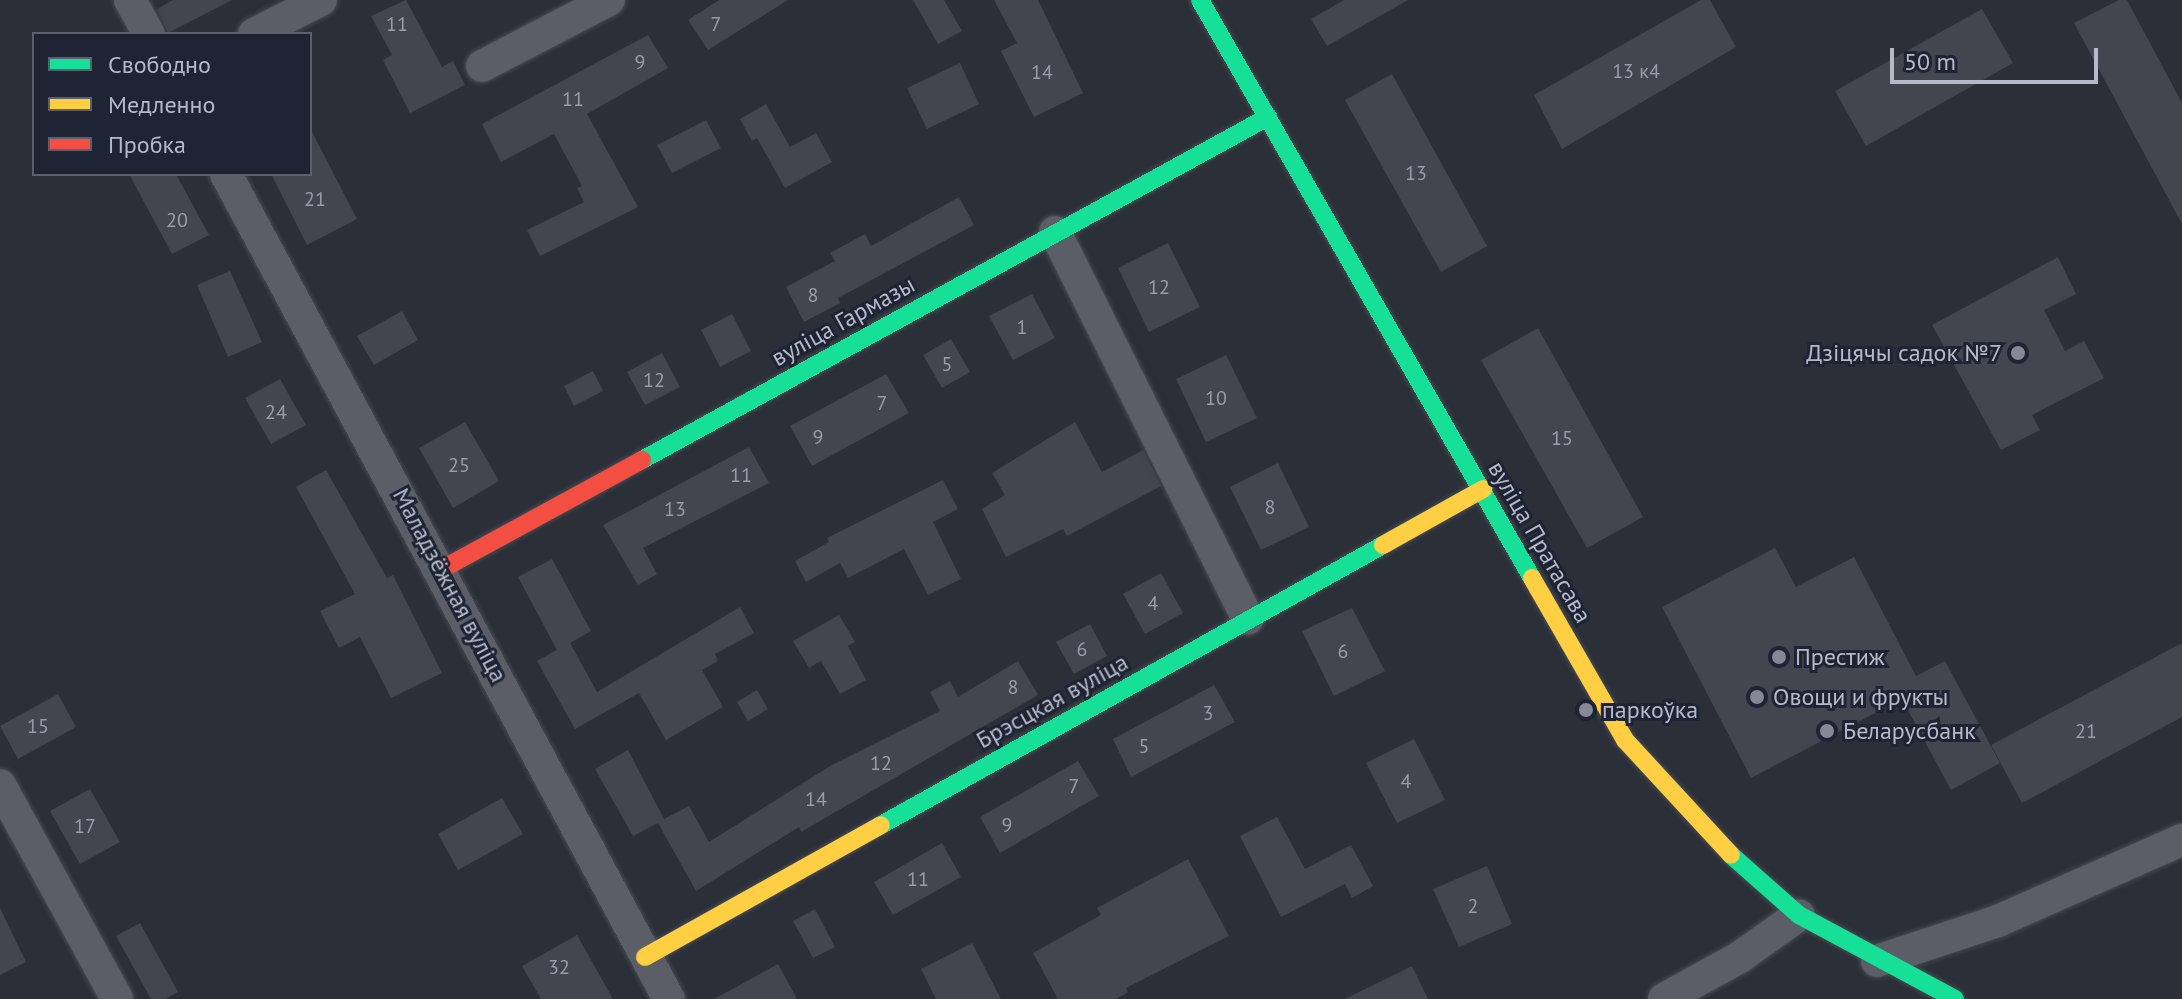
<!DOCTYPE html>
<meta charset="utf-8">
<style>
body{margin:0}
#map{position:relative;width:2182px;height:999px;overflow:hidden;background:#2b2f38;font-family:"PT Sans",sans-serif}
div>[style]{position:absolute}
.building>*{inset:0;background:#42464e}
.roads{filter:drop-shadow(0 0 2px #474a51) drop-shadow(0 0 2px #474a51)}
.street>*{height:32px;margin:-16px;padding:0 16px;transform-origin:16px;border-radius:16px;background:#5b5e66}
.fast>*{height:18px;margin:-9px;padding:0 9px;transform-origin:9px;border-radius:9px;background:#16e098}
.slow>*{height:18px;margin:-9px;padding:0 9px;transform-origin:9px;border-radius:9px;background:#ffcf43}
.jam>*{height:18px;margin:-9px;padding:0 9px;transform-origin:9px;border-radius:9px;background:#f24e42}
.dots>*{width:22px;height:22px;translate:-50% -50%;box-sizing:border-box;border:4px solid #1e2433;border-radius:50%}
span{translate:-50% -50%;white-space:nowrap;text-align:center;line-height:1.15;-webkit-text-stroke:6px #1e2433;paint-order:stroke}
.number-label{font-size:20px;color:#989daa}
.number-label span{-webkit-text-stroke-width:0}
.street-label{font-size:24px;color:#b5bac9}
.poi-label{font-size:24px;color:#b5bac9}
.right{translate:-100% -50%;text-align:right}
.left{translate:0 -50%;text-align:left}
.legend{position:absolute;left:32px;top:32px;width:280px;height:144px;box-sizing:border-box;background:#1e2433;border:2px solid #5a606f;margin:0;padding:10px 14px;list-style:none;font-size:24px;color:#b5bac9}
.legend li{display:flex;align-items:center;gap:16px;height:40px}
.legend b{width:40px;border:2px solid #5a606f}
.scale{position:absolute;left:1890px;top:48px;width:208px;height:36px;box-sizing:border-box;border:4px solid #b5bac9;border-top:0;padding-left:10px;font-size:24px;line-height:28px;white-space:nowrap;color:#b5bac9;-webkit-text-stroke:6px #1e2433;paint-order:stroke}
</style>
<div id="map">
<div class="building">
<div style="clip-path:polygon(173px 0,232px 0,168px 33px,157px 9px)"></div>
<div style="clip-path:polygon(406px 0,442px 67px,453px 61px,465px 85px,410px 113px,383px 60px,392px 55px,371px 16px)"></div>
<div style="clip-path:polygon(719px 0,788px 0,708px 50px,688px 20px)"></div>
<div style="clip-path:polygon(913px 0,944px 0,962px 31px,938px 44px)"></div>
<div style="clip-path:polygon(994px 0,1038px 0,1083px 93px,1034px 117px,1001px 51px,1017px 43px)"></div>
<div style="clip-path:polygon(1344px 0,1408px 0,1327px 46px,1311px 19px)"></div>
<div style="clip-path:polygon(1701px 0,1710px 0,1736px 47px,1562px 149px,1534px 95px)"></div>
<div style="clip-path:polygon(2119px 0,2127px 0,2182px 103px,2182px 224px,2074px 23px)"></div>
<div style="clip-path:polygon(1982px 9px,2013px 63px,1866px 146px,1835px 91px)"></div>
<div style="clip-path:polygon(648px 35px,668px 68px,587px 114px,638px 207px,540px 256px,527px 230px,584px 202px,577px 188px,582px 186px,554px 134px,501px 162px,482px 124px)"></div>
<div style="clip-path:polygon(960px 63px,979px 104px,927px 129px,907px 88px)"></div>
<div style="clip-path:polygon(1392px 74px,1487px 246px,1441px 272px,1345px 100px)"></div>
<div style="clip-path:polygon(766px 104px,790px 147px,816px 133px,832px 162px,785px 188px,757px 138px,752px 141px,740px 119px)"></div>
<div style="clip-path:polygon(706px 120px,721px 148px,672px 173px,657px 145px)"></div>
<div style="clip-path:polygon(310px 128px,357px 219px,307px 245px,271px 174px,310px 174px)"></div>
<div style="clip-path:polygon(129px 174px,176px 174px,209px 235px,172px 254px)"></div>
<div style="clip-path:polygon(959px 197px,974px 225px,838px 298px,840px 303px,804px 322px,786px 287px,835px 261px,830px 253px,865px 234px,871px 246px)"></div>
<div style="clip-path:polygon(1168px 243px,1200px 307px,1149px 332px,1118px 268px)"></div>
<div style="clip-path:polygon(2058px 257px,2076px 294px,2044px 310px,2065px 351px,2084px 341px,2104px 378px,2032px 415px,2040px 430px,2001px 450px,1932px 325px)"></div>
<div style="clip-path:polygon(230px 271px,262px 342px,228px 357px,197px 285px)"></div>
<div style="clip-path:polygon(1032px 294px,1055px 338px,1013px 360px,989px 316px)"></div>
<div style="clip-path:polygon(402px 311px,418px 340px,374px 365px,357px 336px)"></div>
<div style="clip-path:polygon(732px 314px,751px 351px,720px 367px,701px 330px)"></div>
<div style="clip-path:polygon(1538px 328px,1643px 517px,1587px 548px,1481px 360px)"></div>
<div style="clip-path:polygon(951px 339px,970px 372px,942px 388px,923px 355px)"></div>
<div style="clip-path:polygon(662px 353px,680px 387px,645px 405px,627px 372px)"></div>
<div style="clip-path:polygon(1226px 355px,1257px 418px,1206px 442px,1176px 379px)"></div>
<div style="clip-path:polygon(593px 371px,603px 391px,574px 406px,564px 386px)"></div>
<div style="clip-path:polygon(886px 374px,909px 413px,812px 466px,790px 426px)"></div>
<div style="clip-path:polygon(280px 379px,306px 425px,271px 444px,245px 398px)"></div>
<div style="clip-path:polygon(465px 422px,499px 481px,453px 508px,419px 448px)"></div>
<div style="clip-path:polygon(1075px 422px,1102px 472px,1143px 450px,1161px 486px,1067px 536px,1063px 529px,1006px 557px,982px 509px,1005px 495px,992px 473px)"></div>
<div style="clip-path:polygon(749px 447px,769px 483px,643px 548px,657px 574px,638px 585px,603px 525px)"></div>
<div style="clip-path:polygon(1278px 463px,1309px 527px,1261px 550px,1230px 487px)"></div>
<div style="clip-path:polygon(326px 470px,387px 578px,393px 575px,442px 673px,391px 698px,360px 637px,339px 648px,320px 611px,355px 594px,296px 487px)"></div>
<div style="clip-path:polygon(943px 480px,958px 509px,933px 522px,961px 579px,928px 595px,904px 549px,848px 578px,840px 563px,806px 582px,795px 561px,829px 542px,827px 538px)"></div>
<div style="clip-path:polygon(1775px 548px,1796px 587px,1854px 557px,1916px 676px,1945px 661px,2000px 763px,1951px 790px,1902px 699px,1751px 778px,1662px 607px)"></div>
<div style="clip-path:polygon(552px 559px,591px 631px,570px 643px,597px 692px,740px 607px,754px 633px,715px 654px,718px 661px,702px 670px,723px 707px,666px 740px,639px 693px,575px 729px,537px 661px,567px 644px,557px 650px,518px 577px)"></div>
<div style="clip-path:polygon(1161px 573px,1183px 613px,1145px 634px,1123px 594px)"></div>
<div style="clip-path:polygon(1352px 608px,1385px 671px,1334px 696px,1302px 631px)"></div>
<div style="clip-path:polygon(839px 615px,855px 642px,848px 646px,866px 680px,840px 694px,821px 661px,809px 668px,793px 641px)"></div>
<div style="clip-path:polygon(1090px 624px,1107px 656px,1074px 674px,1056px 642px)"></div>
<div style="clip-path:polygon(2182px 643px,2182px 717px,2022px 803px,1991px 745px)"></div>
<div style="clip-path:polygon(1018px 661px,1038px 695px,801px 832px,799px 827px,696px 891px,658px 823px,633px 836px,595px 769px,628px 750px,664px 819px,689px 806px,709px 842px,830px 766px,940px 711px,930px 692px,950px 681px,958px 697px)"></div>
<div style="clip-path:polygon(1214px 685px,1235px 722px,1131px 777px,1113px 739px)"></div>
<div style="clip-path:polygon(757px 690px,768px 709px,748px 721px,737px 702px)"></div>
<div style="clip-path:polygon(58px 694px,76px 727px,18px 759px,0 726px)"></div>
<div style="clip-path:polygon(1414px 739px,1445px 800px,1397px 823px,1366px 763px)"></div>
<div style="clip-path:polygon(1078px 761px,1099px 796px,1000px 853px,980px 817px)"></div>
<div style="clip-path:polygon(90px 789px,120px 842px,80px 864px,50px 811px)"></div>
<div style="clip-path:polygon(502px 798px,523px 834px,458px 870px,438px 834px)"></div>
<div style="clip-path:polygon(1277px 817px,1305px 869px,1351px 845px,1373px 886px,1352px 898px,1345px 884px,1281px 917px,1240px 836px)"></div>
<div style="clip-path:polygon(942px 843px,961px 877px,893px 915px,874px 882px)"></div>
<div style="clip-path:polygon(1188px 859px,1229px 936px,1126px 988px,1128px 992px,1116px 999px,1058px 999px,1033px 953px,1101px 915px,1097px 908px)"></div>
<div style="clip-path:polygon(1487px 866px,1512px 924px,1459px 947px,1433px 889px)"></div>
<div style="clip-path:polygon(0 908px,26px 962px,0 975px)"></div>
<div style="clip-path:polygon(815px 909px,835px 947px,813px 958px,793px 921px)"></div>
<div style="clip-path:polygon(140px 923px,178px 992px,165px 999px,151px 999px,116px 936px)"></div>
<div style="clip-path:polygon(577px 935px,613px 999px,541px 999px,522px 966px)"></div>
<div style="clip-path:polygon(972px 943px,1001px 999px,936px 999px,921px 969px)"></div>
<div style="clip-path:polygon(778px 964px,797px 999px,714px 999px)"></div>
<div style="clip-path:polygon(1412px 966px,1428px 999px,1345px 999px)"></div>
</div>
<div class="roads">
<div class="street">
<div style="left:130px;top:0;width:39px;rotate:61deg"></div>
<div style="left:254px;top:34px;width:75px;rotate:-26.9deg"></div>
<div style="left:482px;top:66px;width:143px;rotate:-27.5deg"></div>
<div style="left:226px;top:174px;width:936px;rotate:61.77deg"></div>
<div style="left:1055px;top:232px;width:432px;rotate:63.5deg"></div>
<div style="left:0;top:785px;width:244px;rotate:61.3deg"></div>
<div style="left:1877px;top:961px;width:127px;rotate:-18.3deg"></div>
<div style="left:1998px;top:921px;width:201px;rotate:-23.8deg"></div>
<div style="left:1664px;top:999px;width:87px;rotate:-28.9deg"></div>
<div style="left:1740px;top:957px;width:72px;rotate:-35.4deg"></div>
</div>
<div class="fast">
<div style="left:1200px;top:0;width:667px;rotate:60.13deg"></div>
<div style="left:642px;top:460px;width:714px;rotate:-28.72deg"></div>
<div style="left:881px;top:825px;width:575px;rotate:-29.15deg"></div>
<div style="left:1731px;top:855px;width:91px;rotate:41.4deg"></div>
<div style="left:1799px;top:915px;width:177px;rotate:28.3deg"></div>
</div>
<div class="slow">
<div style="left:1383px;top:545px;width:115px;rotate:-29.2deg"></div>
<div style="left:1532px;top:578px;width:187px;rotate:60.1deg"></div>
<div style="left:1625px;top:740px;width:156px;rotate:47.3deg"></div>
<div style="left:645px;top:957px;width:270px;rotate:-29.2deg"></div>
</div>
<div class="jam">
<div style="left:442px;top:569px;width:228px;rotate:-28.6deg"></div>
</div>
</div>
<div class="dots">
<div style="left:2018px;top:353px;background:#858996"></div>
<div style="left:1779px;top:657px;background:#858996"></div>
<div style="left:1757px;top:697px;background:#858996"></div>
<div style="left:1586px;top:710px;background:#858996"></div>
<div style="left:1827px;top:731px;background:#858996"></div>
</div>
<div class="number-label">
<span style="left:397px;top:24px">11</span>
<span style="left:716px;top:24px">7</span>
<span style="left:640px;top:62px">9</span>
<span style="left:1636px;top:71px">13 к4</span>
<span style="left:1042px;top:72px">14</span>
<span style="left:573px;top:99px">11</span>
<span style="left:1416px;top:173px">13</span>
<span style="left:315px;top:199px">21</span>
<span style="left:177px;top:220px">20</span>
<span style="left:1159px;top:287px">12</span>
<span style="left:813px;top:295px">8</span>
<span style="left:1022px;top:327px">1</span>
<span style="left:947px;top:364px">5</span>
<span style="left:654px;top:380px">12</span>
<span style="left:1216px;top:398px">10</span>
<span style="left:882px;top:403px">7</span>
<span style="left:276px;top:412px">24</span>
<span style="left:818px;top:437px">9</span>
<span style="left:1562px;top:438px">15</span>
<span style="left:459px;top:465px">25</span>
<span style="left:741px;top:475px">11</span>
<span style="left:1270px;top:507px">8</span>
<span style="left:675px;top:509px">13</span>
<span style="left:1153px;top:603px">4</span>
<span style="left:1082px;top:649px">6</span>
<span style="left:1343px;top:651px">6</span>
<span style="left:1013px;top:687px">8</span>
<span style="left:1208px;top:713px">3</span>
<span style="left:38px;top:726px">15</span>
<span style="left:2086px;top:731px">21</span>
<span style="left:1144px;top:746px">5</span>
<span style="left:881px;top:763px">12</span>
<span style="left:1406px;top:781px">4</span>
<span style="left:1074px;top:786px">7</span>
<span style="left:816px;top:799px">14</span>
<span style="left:1007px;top:825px">9</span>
<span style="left:85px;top:826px">17</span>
<span style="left:918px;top:879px">11</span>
<span style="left:1473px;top:906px">2</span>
<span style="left:559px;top:967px">32</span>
</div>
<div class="street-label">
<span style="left:843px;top:321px;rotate:-29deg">вуліца Гармазы</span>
<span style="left:1540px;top:542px;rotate:60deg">вуліца Пратасава</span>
<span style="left:450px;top:585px;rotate:62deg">Маладзёжная вуліца</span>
<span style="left:1052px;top:701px;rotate:-29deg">Брэсцкая вуліца</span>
</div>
<div class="poi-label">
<span class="right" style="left:2002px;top:353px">Дзіцячы садок №7</span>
<span class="left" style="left:1795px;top:657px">Престиж</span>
<span class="left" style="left:1773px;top:697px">Овощи и фрукты</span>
<span class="left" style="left:1602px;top:710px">паркоўка</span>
<span class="left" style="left:1843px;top:731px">Беларусбанк</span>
</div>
<ul class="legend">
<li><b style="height:10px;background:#16e098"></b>Свободно</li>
<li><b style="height:10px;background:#ffcf43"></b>Медленно</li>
<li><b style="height:10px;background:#f24e42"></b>Пробка</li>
</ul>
<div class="scale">50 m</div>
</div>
